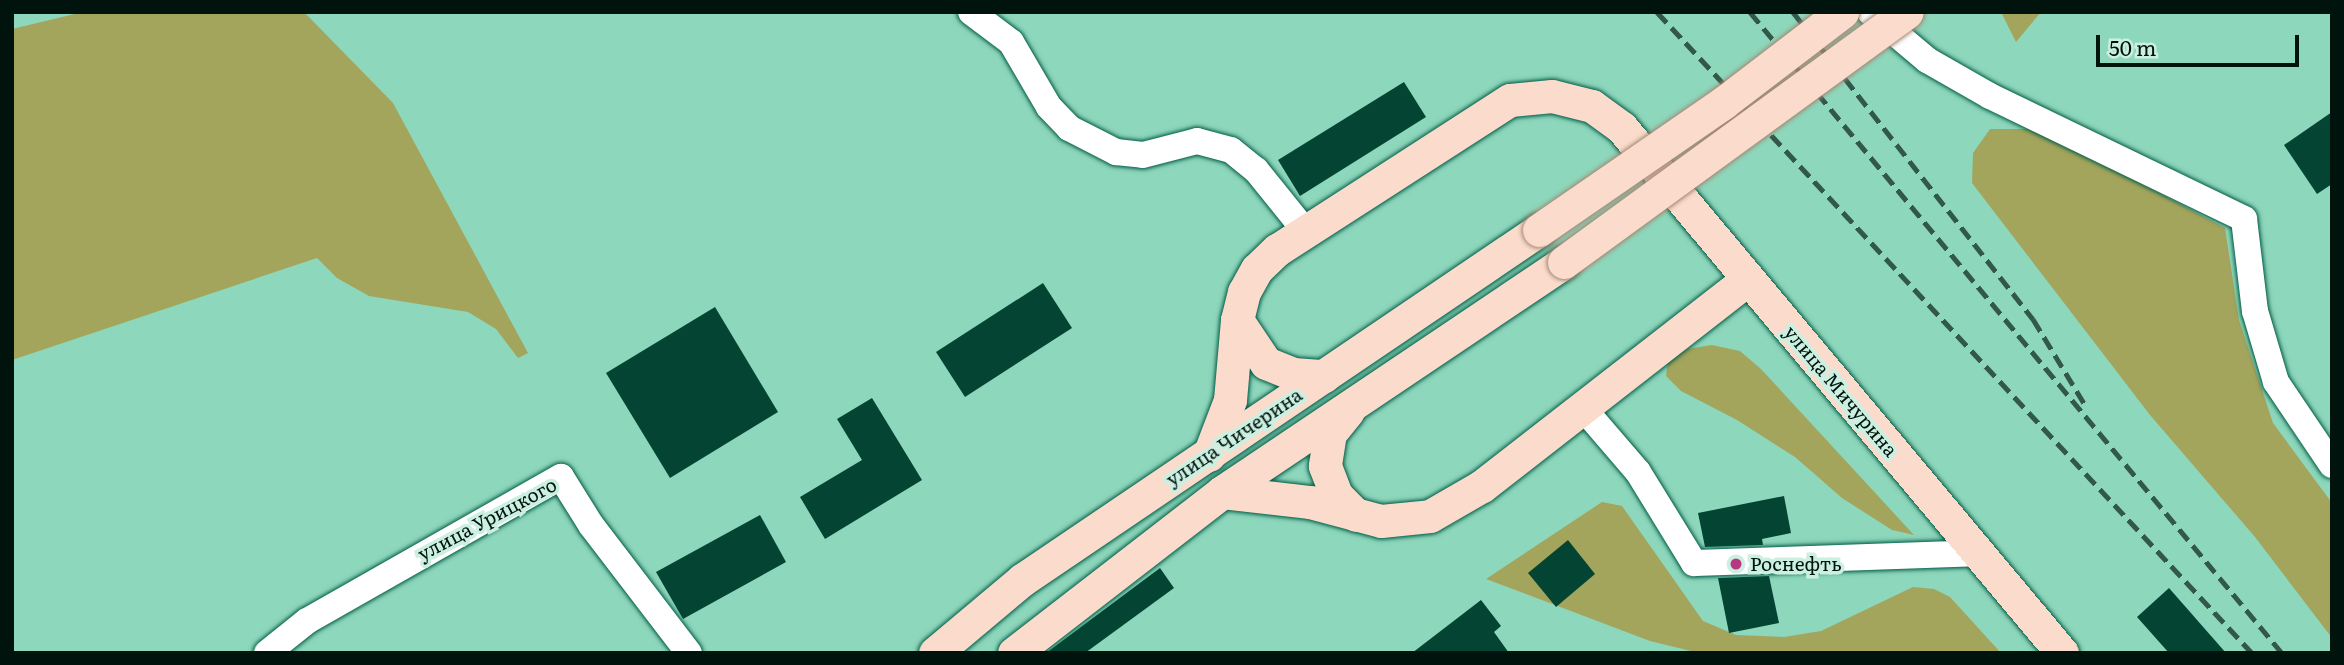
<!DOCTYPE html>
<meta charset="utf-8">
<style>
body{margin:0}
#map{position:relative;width:2344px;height:665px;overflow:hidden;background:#8dd7bc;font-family:Literata,serif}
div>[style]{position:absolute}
.green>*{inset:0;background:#a4a55c}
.building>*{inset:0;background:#044433}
.roads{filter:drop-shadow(0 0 2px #025c46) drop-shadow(0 0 2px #025c46)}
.minor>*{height:26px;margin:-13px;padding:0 13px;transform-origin:13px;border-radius:13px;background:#fff}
.major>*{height:33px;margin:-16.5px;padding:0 16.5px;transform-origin:16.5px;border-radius:16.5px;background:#fbdccc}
.rail>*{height:5px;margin-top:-2.5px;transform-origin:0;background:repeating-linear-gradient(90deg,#31584a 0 14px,transparent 0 21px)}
.bridges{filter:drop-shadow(0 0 2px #a28773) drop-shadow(0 0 2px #a28773)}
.major-bridge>*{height:33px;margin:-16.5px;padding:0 16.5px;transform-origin:16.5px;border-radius:16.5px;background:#fbdccc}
.dots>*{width:19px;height:19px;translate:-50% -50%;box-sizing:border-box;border:4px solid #cbefe1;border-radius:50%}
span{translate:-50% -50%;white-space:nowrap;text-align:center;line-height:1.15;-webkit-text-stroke:7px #cbefe1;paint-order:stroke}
.street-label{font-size:19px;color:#00140d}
.poi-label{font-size:19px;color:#00140d}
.left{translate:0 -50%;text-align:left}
.frame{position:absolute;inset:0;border:14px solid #00140d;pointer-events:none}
.scale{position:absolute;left:2096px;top:35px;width:203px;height:32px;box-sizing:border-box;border:4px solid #00140d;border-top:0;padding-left:9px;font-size:21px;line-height:24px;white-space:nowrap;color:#00140d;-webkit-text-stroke:5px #cbefe1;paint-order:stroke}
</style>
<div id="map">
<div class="green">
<div style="clip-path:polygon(83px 12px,304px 12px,393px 103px,528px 353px,518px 358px,496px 329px,468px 312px,369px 296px,337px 278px,317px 258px,12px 360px,12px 29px)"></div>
<div style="clip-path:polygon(2001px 12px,2041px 12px,2016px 42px)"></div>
<div style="clip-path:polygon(1990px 129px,2027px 129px,2080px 151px,2225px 228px,2239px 320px,2273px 423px,2332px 503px,2332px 638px,2255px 537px,2150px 415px,1972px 183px,1973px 153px)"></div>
<div style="clip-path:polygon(1712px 345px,1740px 351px,1761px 369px,1914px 535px,1892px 530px,1842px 498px,1795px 457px,1737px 420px,1681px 391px,1666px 376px,1668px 360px,1687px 349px)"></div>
<div style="clip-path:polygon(1602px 502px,1622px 506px,1703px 621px,1736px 635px,1784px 637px,1821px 631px,1913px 587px,1934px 589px,1950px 597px,2001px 653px,1699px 653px,1650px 641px,1486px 579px)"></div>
</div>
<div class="building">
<div style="clip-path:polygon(1404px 82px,1426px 117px,1300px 196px,1278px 160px)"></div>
<div style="clip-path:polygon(2332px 112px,2332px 184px,2317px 194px,2284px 145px)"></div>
<div style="clip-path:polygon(1043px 283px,1072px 328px,965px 397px,936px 352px)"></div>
<div style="clip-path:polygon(715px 307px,778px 412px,670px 478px,606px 373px)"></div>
<div style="clip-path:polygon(872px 398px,922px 480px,825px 539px,800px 497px,862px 460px,837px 419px)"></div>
<div style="clip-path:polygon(1784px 496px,1791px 533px,1762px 539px,1763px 545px,1705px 547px,1698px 513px)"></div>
<div style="clip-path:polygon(760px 515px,786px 562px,683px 619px,656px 572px)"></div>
<div style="clip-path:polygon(1568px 540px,1595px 574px,1556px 607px,1528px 573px)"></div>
<div style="clip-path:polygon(1160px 568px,1174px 588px,1085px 653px,1046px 653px)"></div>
<div style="clip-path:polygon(1769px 576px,1779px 623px,1729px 633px,1718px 578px)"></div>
<div style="clip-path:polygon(2169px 588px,2226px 653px,2169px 653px,2137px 617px)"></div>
<div style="clip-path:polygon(1481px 600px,1501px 626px,1494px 632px,1509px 653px,1412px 653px)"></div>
</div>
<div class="roads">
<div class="minor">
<div style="left:971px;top:12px;width:50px;rotate:36.9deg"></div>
<div style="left:1011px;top:42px;width:75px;rotate:59.7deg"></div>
<div style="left:1049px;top:107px;width:29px;rotate:46deg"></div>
<div style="left:1069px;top:128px;width:53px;rotate:27.1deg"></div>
<div style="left:1116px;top:152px;width:27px;rotate:6deg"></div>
<div style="left:1143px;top:155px;width:56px;rotate:-14.5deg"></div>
<div style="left:1197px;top:141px;width:35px;rotate:15deg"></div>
<div style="left:1231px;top:150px;width:32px;rotate:39deg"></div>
<div style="left:1256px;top:170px;width:80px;rotate:51.1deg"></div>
<div style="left:1870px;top:12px;width:75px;rotate:40.1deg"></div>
<div style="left:1927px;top:60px;width:73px;rotate:29.7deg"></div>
<div style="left:1990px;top:96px;width:282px;rotate:25.8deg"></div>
<div style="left:2244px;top:219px;width:93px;rotate:83.2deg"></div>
<div style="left:2255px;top:311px;width:74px;rotate:73.5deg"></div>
<div style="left:2276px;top:382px;width:100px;rotate:56deg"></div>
<div style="left:1583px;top:408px;width:84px;rotate:49.3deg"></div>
<div style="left:1638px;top:472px;width:107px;rotate:58.4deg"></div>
<div style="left:1694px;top:563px;width:283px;rotate:-2deg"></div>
<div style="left:267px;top:653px;width:51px;rotate:-38.7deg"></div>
<div style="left:307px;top:621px;width:292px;rotate:-29.6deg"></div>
<div style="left:561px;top:477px;width:57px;rotate:58deg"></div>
<div style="left:591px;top:525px;width:161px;rotate:52.6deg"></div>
</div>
<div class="major">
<div style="left:1237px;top:320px;width:52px;rotate:56deg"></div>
<div style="left:1266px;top:363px;width:29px;rotate:22deg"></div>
<div style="left:1293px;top:374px;width:31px;rotate:4deg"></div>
<div style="left:1348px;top:411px;width:28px;rotate:129deg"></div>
<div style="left:1330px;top:433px;width:33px;rotate:99deg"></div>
<div style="left:1325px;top:466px;width:31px;rotate:69deg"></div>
<div style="left:1336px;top:495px;width:28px;rotate:45deg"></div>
<div style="left:1209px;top:455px;width:59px;rotate:-69.1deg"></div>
<div style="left:1230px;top:400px;width:80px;rotate:-85deg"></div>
<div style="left:1237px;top:320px;width:29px;rotate:-76deg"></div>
<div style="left:1244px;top:292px;width:26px;rotate:-61deg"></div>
<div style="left:1257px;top:269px;width:28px;rotate:-44deg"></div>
<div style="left:1277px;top:250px;width:277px;rotate:-32.8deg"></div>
<div style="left:1510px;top:100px;width:42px;rotate:-5.4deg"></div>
<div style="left:1552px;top:96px;width:41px;rotate:14deg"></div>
<div style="left:1592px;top:106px;width:37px;rotate:36deg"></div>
<div style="left:1622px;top:128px;width:685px;rotate:50.03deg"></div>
<div style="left:1222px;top:492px;width:89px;rotate:6.5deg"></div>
<div style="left:1310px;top:502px;width:73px;rotate:15deg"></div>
<div style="left:1381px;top:521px;width:49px;rotate:-5.8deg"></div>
<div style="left:1430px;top:516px;width:60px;rotate:-30deg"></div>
<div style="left:1482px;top:486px;width:336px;rotate:-37.9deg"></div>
<div style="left:935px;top:653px;width:114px;rotate:-40deg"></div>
<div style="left:1022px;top:580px;width:624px;rotate:-34.1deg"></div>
<div style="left:1014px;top:653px;width:263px;rotate:-37.7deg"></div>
<div style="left:1222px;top:492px;width:412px;rotate:-33.9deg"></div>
</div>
</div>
<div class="rail">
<div style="left:1657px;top:12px;width:875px;rotate:47.13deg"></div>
<div style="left:1750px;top:12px;width:833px;rotate:50.31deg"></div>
<div style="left:1793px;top:12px;width:390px;rotate:52deg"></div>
<div style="left:2033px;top:319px;width:100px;rotate:58.8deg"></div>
</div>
<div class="bridges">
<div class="major-bridge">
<div style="left:1539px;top:230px;width:224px;rotate:-34.6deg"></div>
<div style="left:1723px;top:103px;width:150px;rotate:-37.4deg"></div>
<div style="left:1564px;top:262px;width:424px;rotate:-36.1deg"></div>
</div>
</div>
<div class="dots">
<div style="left:1736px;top:564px;background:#b83781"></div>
</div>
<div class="street-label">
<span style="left:1841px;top:391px;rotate:50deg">улица Мичурина</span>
<span style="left:1234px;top:437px;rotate:-34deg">улица Чичерина</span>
<span style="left:487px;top:519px;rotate:-28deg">улица Урицкого</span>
</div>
<div class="poi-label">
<span class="left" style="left:1750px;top:564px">Роснефть</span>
</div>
<div class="frame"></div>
<div class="scale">50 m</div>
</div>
